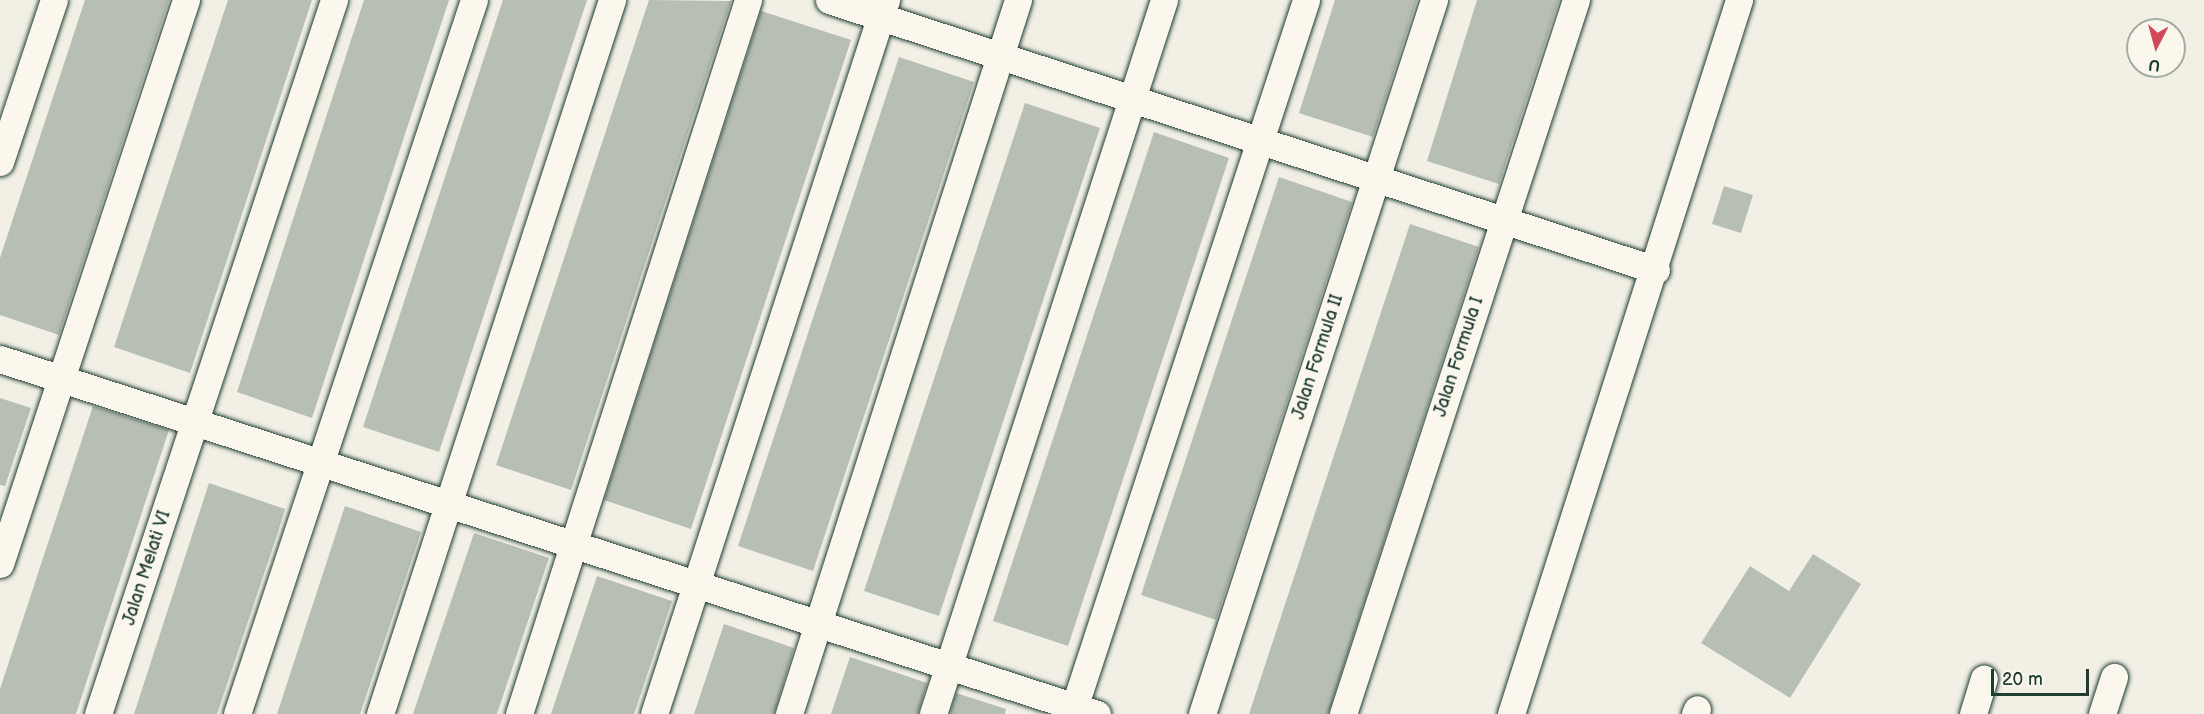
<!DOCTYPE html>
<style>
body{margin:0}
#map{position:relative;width:2204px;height:714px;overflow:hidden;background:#f2f0e5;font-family:"Balsamiq Sans",sans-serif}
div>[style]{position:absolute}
.building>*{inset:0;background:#b7beb3}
.roads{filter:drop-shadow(0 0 2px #1f3d34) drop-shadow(0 0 2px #1f3d34)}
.minor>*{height:27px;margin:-13.5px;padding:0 13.5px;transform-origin:13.5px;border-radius:13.5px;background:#fbf7ec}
span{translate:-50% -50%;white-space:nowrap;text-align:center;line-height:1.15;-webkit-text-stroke:5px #fbf7ec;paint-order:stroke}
.street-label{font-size:18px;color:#1f3d34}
.north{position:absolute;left:2126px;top:18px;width:60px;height:60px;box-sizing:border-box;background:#fbf7ec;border:2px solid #a3ada2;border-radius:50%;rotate:186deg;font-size:16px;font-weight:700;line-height:24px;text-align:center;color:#1f3d34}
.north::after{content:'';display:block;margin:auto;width:21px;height:27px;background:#d1495b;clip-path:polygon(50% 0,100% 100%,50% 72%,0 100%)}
.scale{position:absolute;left:1991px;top:669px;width:98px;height:27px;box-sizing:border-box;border:3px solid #1f3d34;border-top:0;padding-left:8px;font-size:18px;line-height:21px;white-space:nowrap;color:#1f3d34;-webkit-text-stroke:4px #fbf7ec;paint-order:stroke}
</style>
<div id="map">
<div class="building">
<div style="clip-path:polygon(85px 0,169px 0,59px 335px,0 315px,0 258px)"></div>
<div style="clip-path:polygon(228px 0,312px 0,190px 373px,114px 347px)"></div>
<div style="clip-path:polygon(364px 0,449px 0,312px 418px,237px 392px)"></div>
<div style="clip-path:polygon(503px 0,587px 0,439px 452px,363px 427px)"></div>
<div style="clip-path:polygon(649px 0,731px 1px,571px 490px,496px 465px)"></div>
<div style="clip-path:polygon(1335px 0,1417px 0,1373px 137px,1299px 113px)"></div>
<div style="clip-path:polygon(1477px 0,1559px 0,1499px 184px,1427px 161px)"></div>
<div style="clip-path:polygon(761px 11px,851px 40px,691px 529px,604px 500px)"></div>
<div style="clip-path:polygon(899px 57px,974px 82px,813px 571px,738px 546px)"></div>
<div style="clip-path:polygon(1025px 103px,1100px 128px,939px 616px,864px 591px)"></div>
<div style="clip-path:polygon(1154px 132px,1229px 158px,1068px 646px,993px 621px)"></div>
<div style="clip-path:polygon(1279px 177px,1352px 202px,1216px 620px,1141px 595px)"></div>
<div style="clip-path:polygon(1724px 186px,1753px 195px,1741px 233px,1712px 224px)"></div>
<div style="clip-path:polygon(1410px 224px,1479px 247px,1328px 714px,1249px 714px)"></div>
<div style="clip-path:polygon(0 398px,31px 408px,5px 486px,0 485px)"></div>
<div style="clip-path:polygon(93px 406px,169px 430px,165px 442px,76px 714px,0 714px,0 689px)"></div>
<div style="clip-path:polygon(209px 483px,285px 509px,278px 532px,217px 714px,134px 714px)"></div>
<div style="clip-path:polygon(345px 506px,421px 532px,360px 714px,277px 714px)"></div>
<div style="clip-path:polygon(474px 533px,549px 558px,497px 714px,413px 714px)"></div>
<div style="clip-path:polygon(1813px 554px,1861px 584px,1790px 698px,1701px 643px,1750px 566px,1789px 591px)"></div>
<div style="clip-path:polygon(597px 576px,672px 601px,634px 714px,551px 714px)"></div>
<div style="clip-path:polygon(724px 624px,794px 648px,774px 714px,694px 714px)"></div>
<div style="clip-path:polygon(850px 657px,927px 683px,918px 714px,831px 714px)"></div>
<div style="clip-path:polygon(956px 693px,1006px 709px,1005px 714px,950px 714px)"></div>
</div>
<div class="roads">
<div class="minor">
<div style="left:829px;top:0;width:870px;rotate:18.08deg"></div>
<div style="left:0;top:162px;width:171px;rotate:-71.6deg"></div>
<div style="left:0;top:359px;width:1153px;rotate:17.93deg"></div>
<div style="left:0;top:564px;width:594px;rotate:-71.75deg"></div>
<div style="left:98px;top:714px;width:752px;rotate:-71.71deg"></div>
<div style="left:237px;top:714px;width:752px;rotate:-71.64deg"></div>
<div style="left:380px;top:714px;width:751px;rotate:-72deg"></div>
<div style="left:519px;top:714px;width:750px;rotate:-72.22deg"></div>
<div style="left:654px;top:714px;width:751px;rotate:-72deg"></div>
<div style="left:789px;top:714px;width:750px;rotate:-72.22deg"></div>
<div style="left:933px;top:714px;width:750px;rotate:-72.07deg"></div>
<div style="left:1072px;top:714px;width:751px;rotate:-71.85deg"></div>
<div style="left:1202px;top:714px;width:751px;rotate:-72deg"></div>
<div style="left:1343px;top:714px;width:751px;rotate:-71.93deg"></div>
<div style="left:1511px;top:714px;width:750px;rotate:-72.29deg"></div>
<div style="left:1695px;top:714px;width:5px;rotate:-68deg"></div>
<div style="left:1973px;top:714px;width:37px;rotate:-73deg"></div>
<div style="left:2102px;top:714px;width:39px;rotate:-72deg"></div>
</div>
</div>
<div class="street-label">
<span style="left:1318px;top:357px;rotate:-72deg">Jalan Formula II</span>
<span style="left:1459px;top:357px;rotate:-72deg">Jalan Formula I</span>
<span style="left:147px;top:568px;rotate:-72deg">Jalan Melati VI</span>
</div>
<div class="north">U</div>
<div class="scale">20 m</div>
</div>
